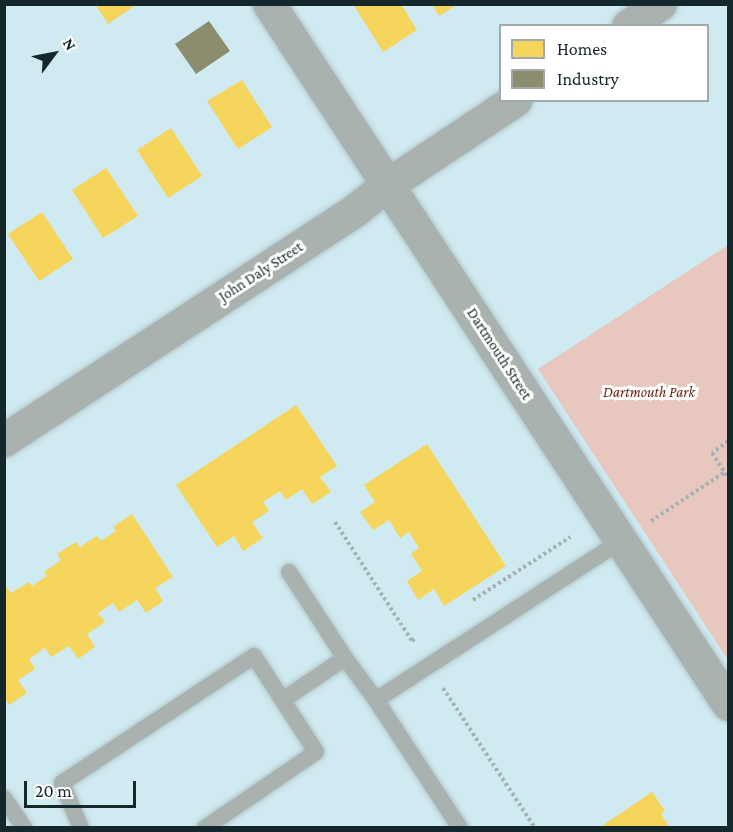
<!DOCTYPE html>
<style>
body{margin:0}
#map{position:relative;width:733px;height:832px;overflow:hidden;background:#cfeaf0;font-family:"Crimson Pro",serif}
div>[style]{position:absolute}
.green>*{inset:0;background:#e8c7be}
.homes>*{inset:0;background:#f6d55c}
.industry>*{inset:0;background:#8c8c6e}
.path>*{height:4px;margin-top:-2px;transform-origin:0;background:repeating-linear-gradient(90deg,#a6b1b1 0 3px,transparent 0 6px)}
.roads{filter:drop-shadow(0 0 2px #b0c5ca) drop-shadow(0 0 2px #b0c5ca)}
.service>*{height:16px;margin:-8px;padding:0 8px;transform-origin:8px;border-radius:8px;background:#aab2af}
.minor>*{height:33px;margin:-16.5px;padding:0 16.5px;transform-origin:16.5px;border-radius:16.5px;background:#aab2af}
span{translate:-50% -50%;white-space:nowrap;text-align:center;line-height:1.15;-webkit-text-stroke:6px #fff;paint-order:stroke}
.street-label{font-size:15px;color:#14272b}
.park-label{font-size:15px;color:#671d0d;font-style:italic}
.frame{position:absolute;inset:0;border:6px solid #14272b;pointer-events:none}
.legend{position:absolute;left:499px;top:24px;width:210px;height:78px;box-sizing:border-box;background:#fff;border:2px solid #a1a9aa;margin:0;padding:8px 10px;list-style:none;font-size:18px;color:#14272b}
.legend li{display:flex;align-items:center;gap:12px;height:30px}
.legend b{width:30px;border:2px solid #a1a9aa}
.north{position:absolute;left:24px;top:24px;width:60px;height:60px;-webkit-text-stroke:4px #fff;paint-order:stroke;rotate:58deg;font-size:16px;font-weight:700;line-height:24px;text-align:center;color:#14272b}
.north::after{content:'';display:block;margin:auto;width:21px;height:27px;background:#14272b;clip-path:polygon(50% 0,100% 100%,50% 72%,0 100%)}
.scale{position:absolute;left:24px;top:781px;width:112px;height:27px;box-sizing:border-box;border:3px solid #14272b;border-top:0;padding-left:8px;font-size:18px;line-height:21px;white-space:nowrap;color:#14272b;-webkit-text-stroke:4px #fff;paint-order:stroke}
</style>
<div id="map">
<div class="green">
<div style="clip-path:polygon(728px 245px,728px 660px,538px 369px)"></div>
</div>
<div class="homes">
<div style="clip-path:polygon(95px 4px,137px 4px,108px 24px)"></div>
<div style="clip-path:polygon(353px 4px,401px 4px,417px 30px,383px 52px)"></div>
<div style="clip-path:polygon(432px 4px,458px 4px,439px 16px)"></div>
<div style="clip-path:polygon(242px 80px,272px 127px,238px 149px,207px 101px)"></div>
<div style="clip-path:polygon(171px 128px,202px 176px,168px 198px,137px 150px)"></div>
<div style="clip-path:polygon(106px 168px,138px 216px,103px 238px,72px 190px)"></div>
<div style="clip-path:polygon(42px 212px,73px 259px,39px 281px,8px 234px)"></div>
<div style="clip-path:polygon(296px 405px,337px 466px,320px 477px,331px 492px,312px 504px,302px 489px,286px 500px,280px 491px,263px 502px,269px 511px,252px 522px,263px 538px,243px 551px,234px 536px,217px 547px,176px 485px)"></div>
<div style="clip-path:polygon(427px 444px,506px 566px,444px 606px,434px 589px,418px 600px,407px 581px,422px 571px,411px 554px,419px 548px,409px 532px,400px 538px,389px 520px,373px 530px,360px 512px,375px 502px,364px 485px)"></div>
<div style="clip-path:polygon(132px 514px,173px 577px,155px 588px,163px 601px,146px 613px,137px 600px,119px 612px,113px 603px,98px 613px,105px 622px,87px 634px,95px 647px,78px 659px,69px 646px,51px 657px,45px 648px,29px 659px,35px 669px,18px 680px,27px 693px,9px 705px,4px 698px,4px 589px,7px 587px,11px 593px,29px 582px,32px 586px,47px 576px,44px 572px,61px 560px,57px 554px,76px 542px,80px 547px,97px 536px,101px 541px,116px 531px,113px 527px)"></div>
<div style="clip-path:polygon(652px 792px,665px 811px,661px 814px,670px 828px,599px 828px)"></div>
</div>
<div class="industry">
<div style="clip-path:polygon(209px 21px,230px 51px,196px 74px,175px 44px)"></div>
</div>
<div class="path">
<div style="left:728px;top:441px;width:20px;rotate:143deg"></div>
<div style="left:712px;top:453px;width:30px;rotate:57deg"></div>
<div style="left:651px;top:521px;width:89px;rotate:-33.5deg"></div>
<div style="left:335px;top:522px;width:142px;rotate:57.1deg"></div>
<div style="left:412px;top:641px;width:3px;rotate:-45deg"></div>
<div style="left:473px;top:600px;width:116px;rotate:-33deg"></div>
<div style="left:443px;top:688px;width:168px;rotate:56.7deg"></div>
</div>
<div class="roads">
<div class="service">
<div style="left:289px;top:572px;width:103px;rotate:56.9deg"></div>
<div style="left:284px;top:699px;width:73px;rotate:-33.9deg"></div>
<div style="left:345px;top:658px;width:52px;rotate:53.6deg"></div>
<div style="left:4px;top:798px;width:36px;rotate:56deg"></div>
<div style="left:81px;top:828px;width:49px;rotate:-112.9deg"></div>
<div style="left:62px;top:783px;width:230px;rotate:-33.5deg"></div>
<div style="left:254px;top:656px;width:114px;rotate:57.1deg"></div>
<div style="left:316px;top:752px;width:135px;rotate:145.6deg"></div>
<div style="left:460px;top:828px;width:153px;rotate:-123.3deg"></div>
<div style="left:376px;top:700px;width:292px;rotate:-33deg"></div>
</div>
<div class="minor">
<div style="left:269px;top:4px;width:837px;rotate:56.75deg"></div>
<div style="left:628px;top:26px;width:39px;rotate:-35deg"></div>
<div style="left:4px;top:440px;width:420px;rotate:-33.2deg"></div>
<div style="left:355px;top:210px;width:41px;rotate:-38deg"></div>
<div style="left:387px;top:185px;width:154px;rotate:-33.6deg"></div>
</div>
</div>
<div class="street-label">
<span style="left:261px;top:272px;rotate:-33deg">John Daly Street</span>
<span style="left:499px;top:354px;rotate:57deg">Dartmouth Street</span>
</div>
<div class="park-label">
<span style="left:649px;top:393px">Dartmouth Park</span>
</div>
<div class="frame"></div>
<ul class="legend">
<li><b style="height:16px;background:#f6d55c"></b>Homes</li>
<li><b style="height:16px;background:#8c8c6e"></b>Industry</li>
</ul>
<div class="north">N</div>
<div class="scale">20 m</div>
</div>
